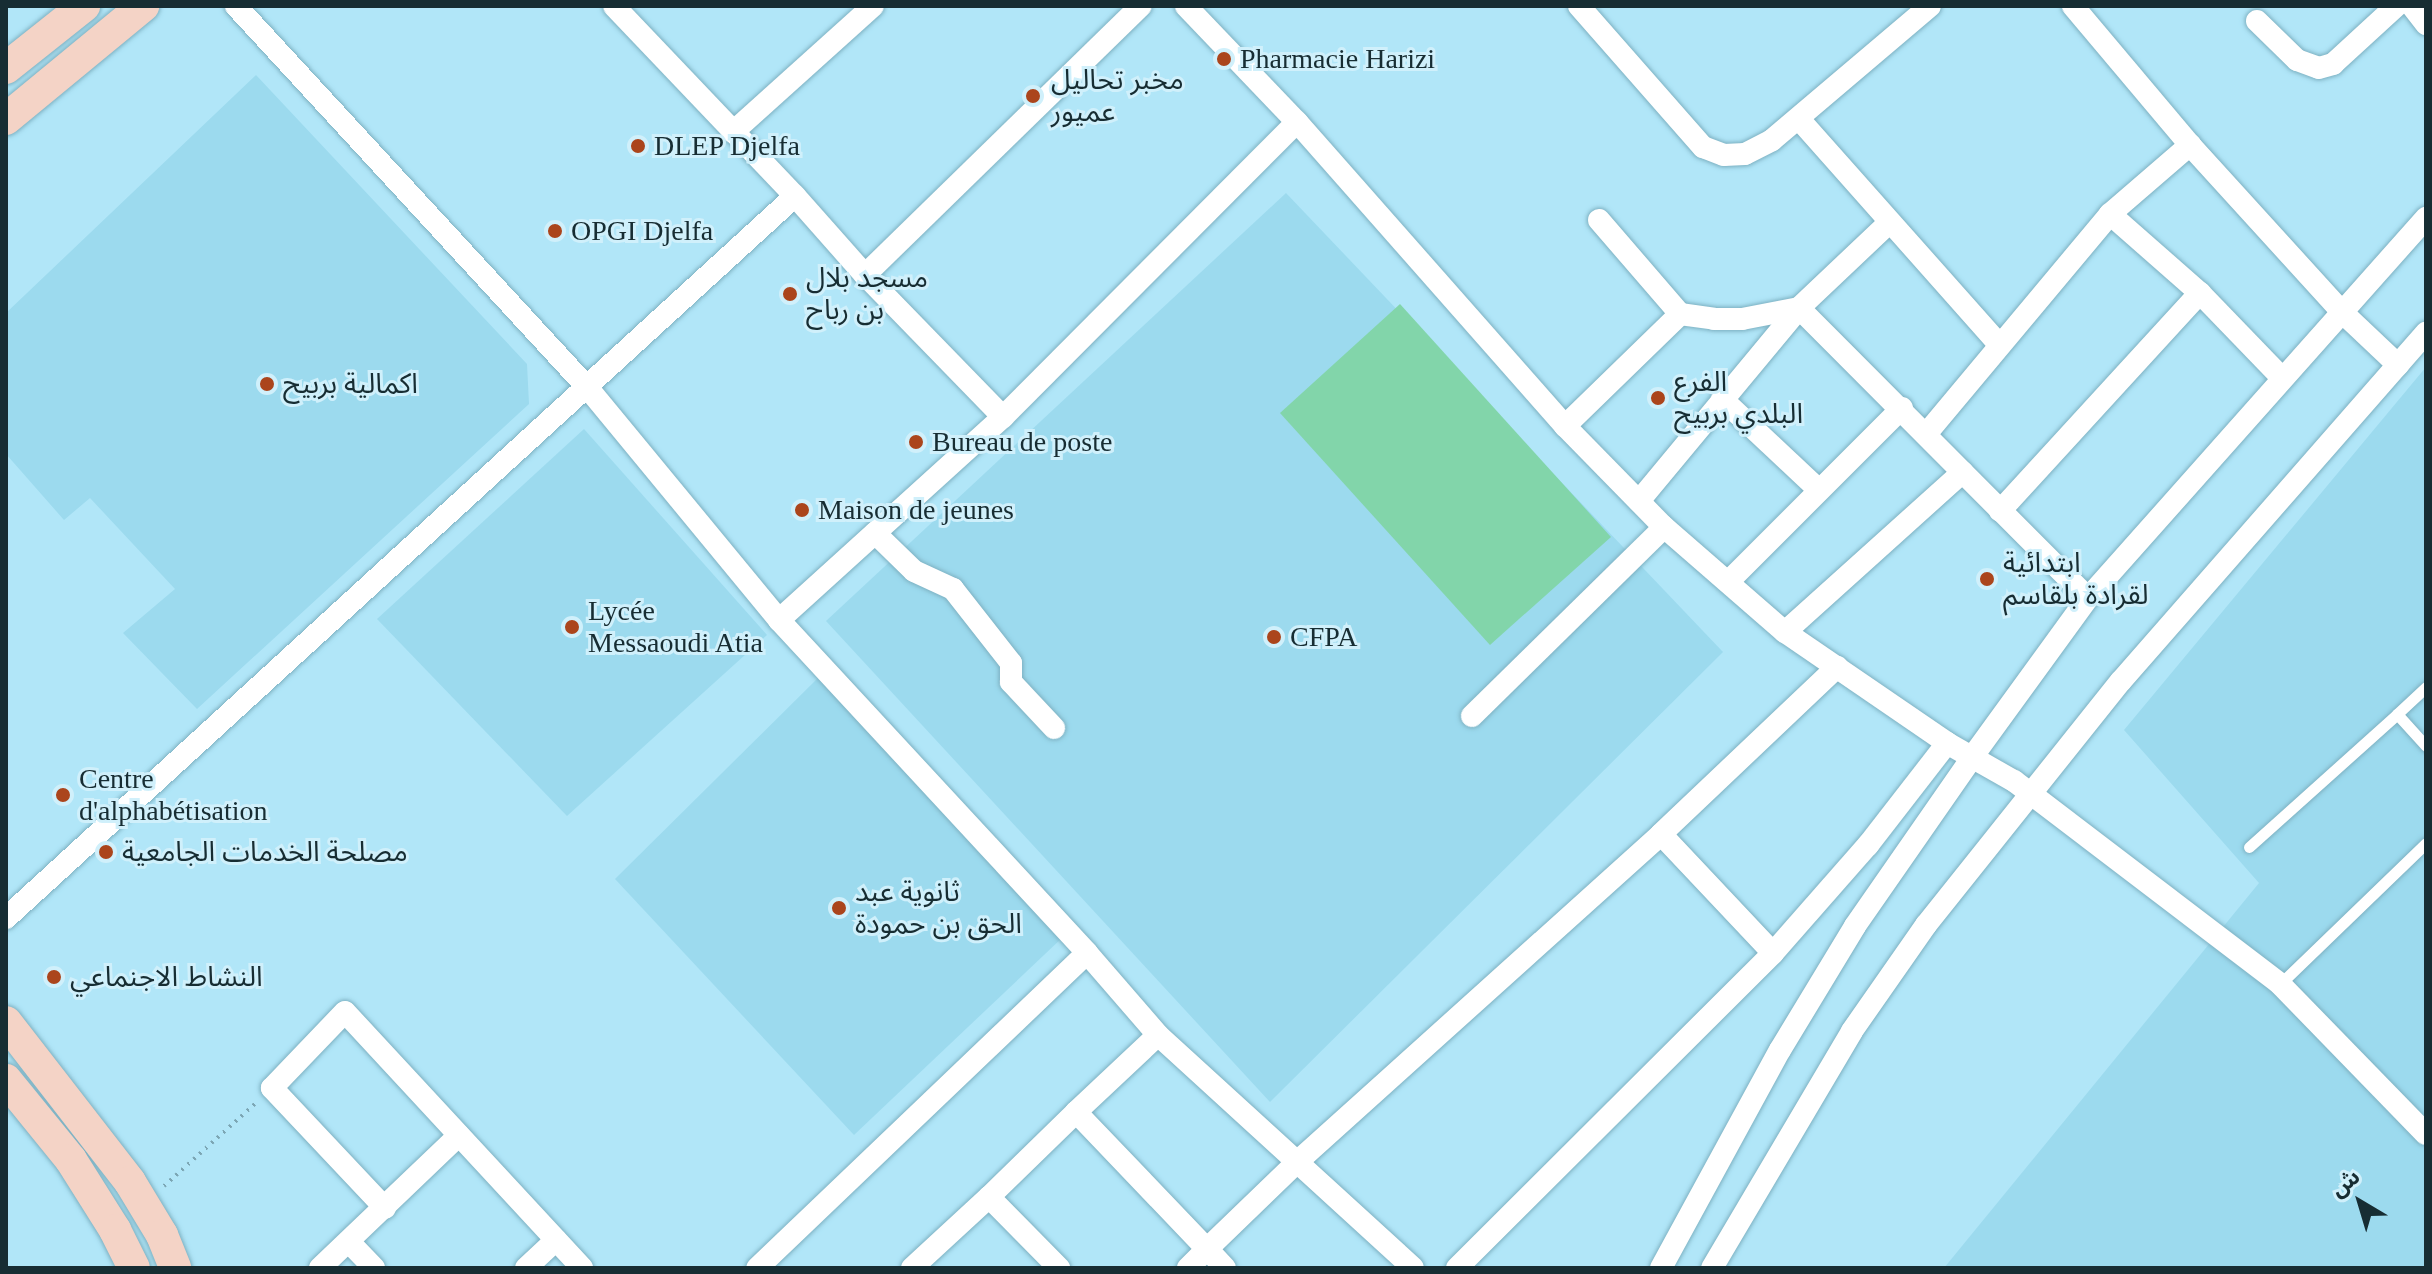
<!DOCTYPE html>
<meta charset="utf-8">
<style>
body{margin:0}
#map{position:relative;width:2432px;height:1274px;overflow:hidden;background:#b1e6f8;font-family:"Times New Roman","Noto Sans Arabic",serif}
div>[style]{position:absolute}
.built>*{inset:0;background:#9cdaee}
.green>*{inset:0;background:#82d5aa}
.path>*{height:4px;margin-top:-2px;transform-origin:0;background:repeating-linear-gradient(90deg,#7ca6b4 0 2px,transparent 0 8px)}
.roads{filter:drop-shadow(0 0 2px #7db1c2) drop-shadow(0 0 2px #7db1c2)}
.service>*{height:11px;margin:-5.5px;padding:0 5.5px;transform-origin:5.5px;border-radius:5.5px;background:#fff}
.minor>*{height:22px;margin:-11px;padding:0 11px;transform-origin:11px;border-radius:11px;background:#fff}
.secondary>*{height:32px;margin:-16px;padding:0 16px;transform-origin:16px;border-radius:16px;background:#f4d3c6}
.dots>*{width:22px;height:22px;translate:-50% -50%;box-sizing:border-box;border:4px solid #d0f0fb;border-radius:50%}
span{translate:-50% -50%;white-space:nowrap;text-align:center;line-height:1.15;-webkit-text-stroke:6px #d0f0fb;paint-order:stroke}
.poi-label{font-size:28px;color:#172d33}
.left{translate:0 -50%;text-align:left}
.frame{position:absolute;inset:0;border:8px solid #172d33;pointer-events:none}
.north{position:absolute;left:2320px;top:1162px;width:80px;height:80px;-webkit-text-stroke:6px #d0f0fb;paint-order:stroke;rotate:322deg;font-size:22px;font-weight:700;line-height:32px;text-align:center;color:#172d33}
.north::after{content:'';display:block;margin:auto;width:28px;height:36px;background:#172d33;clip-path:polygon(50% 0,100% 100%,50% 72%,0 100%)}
</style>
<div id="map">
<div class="built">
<div style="clip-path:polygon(256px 75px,527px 364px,529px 404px,197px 709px,123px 633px,175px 589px,90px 498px,64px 520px,6px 454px,6px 313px)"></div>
<div style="clip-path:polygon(1286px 193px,1723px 652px,1270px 1102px,826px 621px)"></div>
<div style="clip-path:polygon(2426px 367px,2426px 1268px,1944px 1268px,2259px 883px,2124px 730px)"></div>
<div style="clip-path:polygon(584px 429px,767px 635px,567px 816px,377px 619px)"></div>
<div style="clip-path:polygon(821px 675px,1063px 937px,854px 1135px,615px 879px)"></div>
</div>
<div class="green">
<div style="clip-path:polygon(1400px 304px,1611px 537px,1490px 645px,1280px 413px)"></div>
</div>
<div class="path">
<div style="left:164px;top:1186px;width:127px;rotate:-42.1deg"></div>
</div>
<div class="roads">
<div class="service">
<div style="left:2426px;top:687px;width:40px;rotate:137deg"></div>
<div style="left:2397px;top:714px;width:43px;rotate:47.8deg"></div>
<div style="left:2249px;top:847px;width:199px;rotate:-41.9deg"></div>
<div style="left:2280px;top:984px;width:203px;rotate:-44deg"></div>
</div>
<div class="minor">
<div style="left:236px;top:6px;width:518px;rotate:47.35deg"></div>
<div style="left:587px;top:387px;width:302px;rotate:50.5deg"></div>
<div style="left:779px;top:620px;width:454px;rotate:47.2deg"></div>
<div style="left:1087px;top:953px;width:456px;rotate:136.3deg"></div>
<div style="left:1186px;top:6px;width:161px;rotate:46.3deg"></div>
<div style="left:1297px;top:122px;width:405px;rotate:48.6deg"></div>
<div style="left:1565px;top:426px;width:141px;rotate:45.6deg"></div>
<div style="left:1664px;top:527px;width:160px;rotate:41deg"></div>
<div style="left:1785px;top:632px;width:196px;rotate:34.4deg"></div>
<div style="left:1947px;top:743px;width:77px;rotate:29.6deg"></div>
<div style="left:2014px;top:781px;width:335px;rotate:37.3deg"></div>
<div style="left:2280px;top:984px;width:209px;rotate:45.8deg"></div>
<div style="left:1579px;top:6px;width:188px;rotate:48.7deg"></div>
<div style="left:1703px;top:147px;width:22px;rotate:21deg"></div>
<div style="left:1724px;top:155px;width:21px;rotate:-3deg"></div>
<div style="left:1745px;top:154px;width:30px;rotate:-27deg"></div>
<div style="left:1772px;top:140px;width:207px;rotate:-40.3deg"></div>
<div style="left:2073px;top:6px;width:182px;rotate:49.9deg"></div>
<div style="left:2190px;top:145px;width:226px;rotate:47.7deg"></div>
<div style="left:2342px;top:312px;width:77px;rotate:43.4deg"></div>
<div style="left:2412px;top:6px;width:23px;rotate:52deg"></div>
<div style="left:2257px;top:21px;width:56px;rotate:44.3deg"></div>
<div style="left:2297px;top:60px;width:23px;rotate:20deg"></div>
<div style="left:2319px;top:68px;width:15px;rotate:-16deg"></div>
<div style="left:2333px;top:64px;width:86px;rotate:-42.6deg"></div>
<div style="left:1799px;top:119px;width:300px;rotate:48.4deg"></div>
<div style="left:733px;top:132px;width:188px;rotate:-42deg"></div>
<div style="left:795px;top:196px;width:106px;rotate:48.5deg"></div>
<div style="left:865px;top:275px;width:198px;rotate:45.8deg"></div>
<div style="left:2110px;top:214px;width:106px;rotate:-40.8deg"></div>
<div style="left:1599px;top:220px;width:124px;rotate:49.2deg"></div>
<div style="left:1680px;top:314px;width:34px;rotate:8deg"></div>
<div style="left:1714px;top:319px;width:28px"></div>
<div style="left:1742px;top:319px;width:58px;rotate:-10.9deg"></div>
<div style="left:1799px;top:308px;width:125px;rotate:-43.4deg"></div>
<div style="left:865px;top:275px;width:385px;rotate:-44.3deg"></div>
<div style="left:1722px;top:399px;width:133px;rotate:43.2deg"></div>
<div style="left:1565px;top:426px;width:161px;rotate:-44.2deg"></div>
<div style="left:1927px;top:433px;width:285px;rotate:-50.1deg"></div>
<div style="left:2110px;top:214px;width:120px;rotate:41.3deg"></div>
<div style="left:2200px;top:293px;width:118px;rotate:46deg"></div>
<div style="left:1639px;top:501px;width:251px;rotate:-50.3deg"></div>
<div style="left:1799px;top:308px;width:409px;rotate:45.1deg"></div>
<div style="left:2000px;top:511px;width:296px;rotate:-47.5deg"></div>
<div style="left:875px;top:533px;width:54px;rotate:44.3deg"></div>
<div style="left:914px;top:571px;width:43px;rotate:24.8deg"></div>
<div style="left:953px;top:589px;width:94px;rotate:51.9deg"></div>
<div style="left:1011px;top:663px;width:19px;rotate:90deg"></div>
<div style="left:1011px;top:682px;width:63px;rotate:46.9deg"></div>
<div style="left:1728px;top:582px;width:246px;rotate:-45deg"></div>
<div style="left:779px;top:620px;width:302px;rotate:-42.2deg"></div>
<div style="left:1003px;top:417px;width:416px;rotate:-45.1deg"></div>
<div style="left:1785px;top:632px;width:239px;rotate:-42deg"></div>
<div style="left:1472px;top:716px;width:269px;rotate:-44.5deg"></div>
<div style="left:6px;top:918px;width:1069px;rotate:-42.46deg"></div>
<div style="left:795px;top:196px;width:262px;rotate:-133.6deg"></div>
<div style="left:1087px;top:953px;width:108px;rotate:49.1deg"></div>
<div style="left:1158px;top:1035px;width:345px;rotate:42.4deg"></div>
<div style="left:1773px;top:953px;width:144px;rotate:-48.7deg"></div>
<div style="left:1868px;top:845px;width:129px;rotate:-52.2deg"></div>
<div style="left:1076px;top:1112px;width:112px;rotate:-43.2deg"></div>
<div style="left:989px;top:1197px;width:122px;rotate:-44.3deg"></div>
<div style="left:1076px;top:1112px;width:190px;rotate:46.3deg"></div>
<div style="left:1207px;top:1249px;width:27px;rotate:135deg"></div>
<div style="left:385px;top:1208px;width:165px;rotate:-133.3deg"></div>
<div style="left:272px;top:1088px;width:105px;rotate:-46.2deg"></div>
<div style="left:345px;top:1012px;width:349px;rotate:47.2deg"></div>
<div style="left:349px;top:1242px;width:36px;rotate:46deg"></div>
<div style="left:320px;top:1268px;width:192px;rotate:-43.7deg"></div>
<div style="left:526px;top:1268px;width:41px;rotate:-43deg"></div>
<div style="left:912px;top:1268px;width:105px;rotate:-42.7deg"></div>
<div style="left:989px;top:1197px;width:100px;rotate:45.4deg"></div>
<div style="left:1225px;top:1268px;width:26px;rotate:-133deg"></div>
<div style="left:1207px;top:1249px;width:124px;rotate:-44deg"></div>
<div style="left:1296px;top:1163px;width:491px;rotate:-42deg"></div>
<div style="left:1661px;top:834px;width:243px;rotate:-43.5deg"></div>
<div style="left:1457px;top:1268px;width:446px;rotate:-44.9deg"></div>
<div style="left:1773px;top:953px;width:163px;rotate:-133.3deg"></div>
<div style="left:1661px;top:1268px;width:248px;rotate:-61.4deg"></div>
<div style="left:1780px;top:1050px;width:145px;rotate:-58.8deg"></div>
<div style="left:1855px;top:926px;width:207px;rotate:-55.2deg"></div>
<div style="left:1973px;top:756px;width:195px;rotate:-54deg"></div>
<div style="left:2088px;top:598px;width:509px;rotate:-48.35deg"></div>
<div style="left:1712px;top:1268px;width:275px;rotate:-59.4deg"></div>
<div style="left:1852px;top:1031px;width:129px;rotate:-55.1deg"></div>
<div style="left:1926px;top:925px;width:312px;rotate:-51.4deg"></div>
<div style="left:2121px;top:681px;width:463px;rotate:-48.8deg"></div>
</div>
<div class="secondary">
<div style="left:6px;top:68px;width:100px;rotate:-38.5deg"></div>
<div style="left:6px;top:119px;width:178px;rotate:-39.5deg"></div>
<div style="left:6px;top:1022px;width:202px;rotate:52.2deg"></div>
<div style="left:130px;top:1182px;width:62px;rotate:58.9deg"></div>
<div style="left:162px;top:1235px;width:35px;rotate:68deg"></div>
<div style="left:6px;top:1080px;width:103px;rotate:50.9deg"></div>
<div style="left:71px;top:1160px;width:83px;rotate:57.8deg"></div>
<div style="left:115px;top:1230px;width:42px;rotate:63.4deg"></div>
</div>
</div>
<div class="dots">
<div style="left:1224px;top:59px;background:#ab451c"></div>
<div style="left:1033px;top:96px;background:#ab451c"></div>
<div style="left:638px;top:146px;background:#ab451c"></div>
<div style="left:555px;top:231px;background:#ab451c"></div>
<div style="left:790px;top:294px;background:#ab451c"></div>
<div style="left:267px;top:384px;background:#ab451c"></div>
<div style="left:1658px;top:398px;background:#ab451c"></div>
<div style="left:916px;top:442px;background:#ab451c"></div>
<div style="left:802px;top:510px;background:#ab451c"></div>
<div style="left:1987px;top:579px;background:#ab451c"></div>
<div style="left:572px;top:627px;background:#ab451c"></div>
<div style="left:1274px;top:637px;background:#ab451c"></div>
<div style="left:63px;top:795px;background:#ab451c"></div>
<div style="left:106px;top:852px;background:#ab451c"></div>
<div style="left:839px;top:908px;background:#ab451c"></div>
<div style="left:54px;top:977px;background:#ab451c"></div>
</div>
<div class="poi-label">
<span class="left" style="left:1240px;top:59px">Pharmacie Harizi</span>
<span class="left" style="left:1051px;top:96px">مخبر تحاليل<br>عميور</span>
<span class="left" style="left:654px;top:146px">DLEP Djelfa</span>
<span class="left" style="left:571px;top:231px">OPGI Djelfa</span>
<span class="left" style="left:806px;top:294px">مسجد بلال<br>بن رباح</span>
<span class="left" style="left:1674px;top:398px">الفرع<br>البلدي بربيح</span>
<span class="left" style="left:283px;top:384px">اكمالية بربيح</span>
<span class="left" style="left:932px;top:442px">Bureau de poste</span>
<span class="left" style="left:818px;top:510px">Maison de jeunes</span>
<span class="left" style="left:2003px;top:579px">ابتدائية<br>لقرادة بلقاسم</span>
<span class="left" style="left:588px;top:627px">Lycée<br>Messaoudi Atia</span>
<span class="left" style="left:1290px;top:637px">CFPA</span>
<span class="left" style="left:79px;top:795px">Centre<br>d'alphabétisation</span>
<span class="left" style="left:122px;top:852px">مصلحة الخدمات الجامعية</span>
<span class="left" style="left:855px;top:908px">ثانوية عبد<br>الحق بن حمودة</span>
<span class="left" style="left:70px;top:977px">النشاط الاجنماعي</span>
</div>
<div class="frame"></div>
<div class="north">ش</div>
</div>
